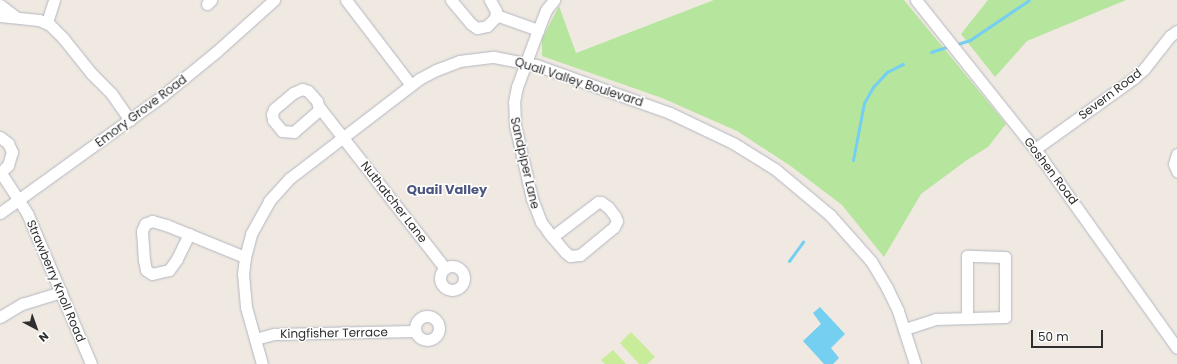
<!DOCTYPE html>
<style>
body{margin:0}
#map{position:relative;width:1177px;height:364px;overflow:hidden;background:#efe9e1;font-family:Poppins,sans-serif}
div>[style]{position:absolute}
.green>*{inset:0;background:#b6e59e}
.pitch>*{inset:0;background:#c9ec9a}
.water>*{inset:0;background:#75cff0}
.stream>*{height:3px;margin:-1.5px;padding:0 1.5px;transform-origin:1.5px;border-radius:1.5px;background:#75cff0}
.roads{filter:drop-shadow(0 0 1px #b4b7c1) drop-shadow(0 0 1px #b4b7c1)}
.minor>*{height:11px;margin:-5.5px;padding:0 5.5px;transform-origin:5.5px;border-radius:5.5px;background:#fff}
.minor>.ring{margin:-5.5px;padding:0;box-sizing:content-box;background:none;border:11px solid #fff;border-radius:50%}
span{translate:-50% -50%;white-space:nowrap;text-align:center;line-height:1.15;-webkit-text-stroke:3px #fff;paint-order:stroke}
.street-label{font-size:12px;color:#2e2e2e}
.neighbourhood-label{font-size:13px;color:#4d5680;font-weight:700}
.north{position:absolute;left:16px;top:308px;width:40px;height:40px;-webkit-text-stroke:3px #fff;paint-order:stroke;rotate:139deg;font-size:11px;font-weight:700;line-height:16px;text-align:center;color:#2e2e2e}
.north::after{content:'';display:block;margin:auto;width:14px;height:18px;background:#2e2e2e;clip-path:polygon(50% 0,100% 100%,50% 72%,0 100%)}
.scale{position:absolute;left:1031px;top:330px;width:72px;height:18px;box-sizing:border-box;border:2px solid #2e2e2e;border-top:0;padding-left:5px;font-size:12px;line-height:14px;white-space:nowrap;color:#2e2e2e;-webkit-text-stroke:3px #fff;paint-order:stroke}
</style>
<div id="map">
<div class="green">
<div style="clip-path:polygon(714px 0,904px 0,1006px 124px,988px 147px,967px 160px,921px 194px,884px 257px,842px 205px,792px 167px,737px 131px,662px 98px,542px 56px,542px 39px,559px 6px,576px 53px)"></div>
<div style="clip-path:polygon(988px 0,1126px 0,1027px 41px,995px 77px,961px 34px)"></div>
</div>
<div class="pitch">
<div style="clip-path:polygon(631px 332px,655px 357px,647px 364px,639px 364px,620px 343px)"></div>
<div style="clip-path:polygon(613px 350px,626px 364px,605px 364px,601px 360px)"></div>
</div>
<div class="water">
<div style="clip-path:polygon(820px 307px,845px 334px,831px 348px,839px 358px,833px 364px,824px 364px,803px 341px,821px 324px,813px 313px)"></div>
</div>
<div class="stream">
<div style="left:954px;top:45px;width:17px;rotate:-17deg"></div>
<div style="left:970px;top:40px;width:71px;rotate:-34.1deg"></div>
<div style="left:931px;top:52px;width:19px;rotate:-18deg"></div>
<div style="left:853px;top:160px;width:58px;rotate:-79.1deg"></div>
<div style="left:864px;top:103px;width:18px;rotate:-61deg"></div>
<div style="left:873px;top:87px;width:21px;rotate:-47deg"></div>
<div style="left:887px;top:72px;width:18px;rotate:-27deg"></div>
<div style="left:789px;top:261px;width:24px;rotate:-54deg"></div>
</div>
<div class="roads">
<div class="minor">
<div style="left:346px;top:0;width:107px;rotate:52.6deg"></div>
<div style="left:451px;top:0;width:31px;rotate:50deg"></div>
<div style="left:471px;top:24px;width:7px;rotate:34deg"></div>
<div style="left:477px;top:28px;width:10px;rotate:-11deg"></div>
<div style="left:487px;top:26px;width:11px;rotate:-45deg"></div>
<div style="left:495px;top:18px;width:7px;rotate:-82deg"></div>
<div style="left:496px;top:11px;width:13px;rotate:-119deg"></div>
<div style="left:916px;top:0;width:191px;rotate:51.4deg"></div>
<div style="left:1035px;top:149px;width:244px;rotate:54.5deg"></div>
<div style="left:207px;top:4px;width:6px;rotate:-45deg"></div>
<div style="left:0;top:5px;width:20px;rotate:37deg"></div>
<div style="left:496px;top:15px;width:45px;rotate:19.7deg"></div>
<div style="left:0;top:16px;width:39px;rotate:6deg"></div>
<div style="left:39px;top:20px;width:12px;rotate:24deg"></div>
<div style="left:50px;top:25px;width:18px;rotate:45deg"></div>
<div style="left:63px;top:38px;width:45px;rotate:51.3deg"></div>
<div style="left:91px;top:73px;width:28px;rotate:45deg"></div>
<div style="left:111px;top:93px;width:33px;rotate:55deg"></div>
<div style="left:47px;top:22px;width:23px;rotate:-72deg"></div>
<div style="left:302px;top:89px;width:6px;rotate:18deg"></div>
<div style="left:308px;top:91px;width:13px;rotate:48deg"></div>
<div style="left:317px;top:101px;width:9px;rotate:77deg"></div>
<div style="left:319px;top:110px;width:33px;rotate:139deg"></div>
<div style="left:294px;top:132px;width:12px;rotate:-175deg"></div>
<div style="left:282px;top:131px;width:14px;rotate:-129deg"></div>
<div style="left:273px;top:120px;width:6px;rotate:-99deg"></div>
<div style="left:272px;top:114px;width:5px;rotate:-68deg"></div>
<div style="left:274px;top:109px;width:25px;rotate:-40deg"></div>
<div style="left:293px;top:93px;width:10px;rotate:-24deg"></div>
<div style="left:319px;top:107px;width:204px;rotate:52deg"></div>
<div style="left:0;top:137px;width:10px;rotate:37deg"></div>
<div style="left:8px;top:143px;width:10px;rotate:66deg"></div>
<div style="left:12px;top:152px;width:14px;rotate:107deg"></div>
<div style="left:8px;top:165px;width:11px;rotate:135deg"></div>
<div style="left:1035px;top:149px;width:122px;rotate:-35.6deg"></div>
<div style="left:1134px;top:78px;width:13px;rotate:-42deg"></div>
<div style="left:1144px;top:69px;width:42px;rotate:-51.8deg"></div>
<div style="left:1170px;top:36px;width:9px;rotate:-36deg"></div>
<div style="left:1177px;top:154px;width:10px;rotate:107deg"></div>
<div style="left:1174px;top:164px;width:8px;rotate:67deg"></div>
<div style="left:1px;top:173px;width:48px;rotate:57deg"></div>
<div style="left:27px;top:213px;width:164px;rotate:67deg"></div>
<div style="left:0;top:213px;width:200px;rotate:-35.8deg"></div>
<div style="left:162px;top:96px;width:70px;rotate:-39.2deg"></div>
<div style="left:216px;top:52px;width:78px;rotate:-41.9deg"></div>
<div style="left:189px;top:234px;width:28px;rotate:116deg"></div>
<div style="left:177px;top:259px;width:14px;rotate:126deg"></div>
<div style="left:169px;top:270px;width:17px;rotate:167deg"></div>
<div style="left:152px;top:274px;width:7px;rotate:-146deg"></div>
<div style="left:146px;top:270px;width:10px;rotate:-101deg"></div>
<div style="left:144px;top:260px;width:29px;rotate:-94deg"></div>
<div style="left:142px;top:231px;width:8px;rotate:-67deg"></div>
<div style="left:145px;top:224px;width:8px;rotate:-23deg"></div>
<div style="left:152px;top:221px;width:15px;rotate:16deg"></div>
<div style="left:166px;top:225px;width:85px;rotate:22.1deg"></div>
<div style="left:552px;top:237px;width:58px;rotate:-37.3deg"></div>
<div style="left:598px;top:202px;width:3px"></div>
<div style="left:601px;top:202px;width:9px;rotate:36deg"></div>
<div style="left:608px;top:207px;width:11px;rotate:52deg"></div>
<div style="left:615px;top:216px;width:5px;rotate:68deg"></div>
<div style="left:617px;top:221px;width:7px;rotate:117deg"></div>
<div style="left:614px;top:227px;width:44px;rotate:140.5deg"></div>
<div style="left:580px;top:255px;width:10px;rotate:174deg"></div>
<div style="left:570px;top:256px;width:6px;rotate:-141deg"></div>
<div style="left:565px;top:252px;width:25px;rotate:-130deg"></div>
<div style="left:549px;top:233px;width:4px;rotate:-124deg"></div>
<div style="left:547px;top:230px;width:10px;rotate:-127deg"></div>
<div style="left:541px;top:222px;width:25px;rotate:-111deg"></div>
<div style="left:532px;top:199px;width:76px;rotate:-102.9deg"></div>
<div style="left:515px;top:125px;width:23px;rotate:-92deg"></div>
<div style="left:514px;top:102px;width:15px;rotate:-79deg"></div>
<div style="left:517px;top:87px;width:61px;rotate:-69.8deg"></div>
<div style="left:538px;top:30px;width:22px;rotate:-68deg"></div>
<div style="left:546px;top:10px;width:13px;rotate:-51deg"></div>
<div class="ring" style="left:440px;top:266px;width:13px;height:13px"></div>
<div class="ring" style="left:415px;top:316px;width:13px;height:13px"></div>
<div style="left:0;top:317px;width:26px;rotate:-31deg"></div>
<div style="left:22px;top:304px;width:41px;rotate:-17.1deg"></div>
<div style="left:905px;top:329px;width:32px;rotate:-18deg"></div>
<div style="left:935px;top:319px;width:70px;rotate:-1.6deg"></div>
<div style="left:1005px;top:317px;width:60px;rotate:-90deg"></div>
<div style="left:1005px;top:257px;width:38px;rotate:-178deg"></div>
<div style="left:967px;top:256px;width:61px;rotate:90deg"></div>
<div style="left:255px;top:339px;width:20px;rotate:-15deg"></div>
<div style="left:274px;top:334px;width:140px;rotate:-1.2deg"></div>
<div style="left:262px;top:364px;width:59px;rotate:-105.7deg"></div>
<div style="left:246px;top:307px;width:33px;rotate:-95deg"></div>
<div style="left:243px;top:274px;width:17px;rotate:-83deg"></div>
<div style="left:245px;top:257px;width:24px;rotate:-75deg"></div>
<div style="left:251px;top:234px;width:38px;rotate:-61deg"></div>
<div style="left:269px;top:201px;width:31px;rotate:-48deg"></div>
<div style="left:290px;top:178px;width:163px;rotate:-37.5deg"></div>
<div style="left:419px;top:79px;width:19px;rotate:-28deg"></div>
<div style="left:436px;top:70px;width:25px;rotate:-21deg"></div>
<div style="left:459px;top:61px;width:35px;rotate:-7deg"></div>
<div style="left:494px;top:57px;width:43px;rotate:10.8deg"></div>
<div style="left:536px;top:65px;width:142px;rotate:19.7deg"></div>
<div style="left:670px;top:113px;width:70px;rotate:25.5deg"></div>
<div style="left:733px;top:143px;width:49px;rotate:31.8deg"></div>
<div style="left:775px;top:169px;width:72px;rotate:39.9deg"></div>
<div style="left:830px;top:215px;width:62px;rotate:48.3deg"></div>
<div style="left:871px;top:261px;width:31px;rotate:59deg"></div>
<div style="left:887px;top:288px;width:25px;rotate:64deg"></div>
<div style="left:898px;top:311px;width:56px;rotate:72.2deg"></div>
</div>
</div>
<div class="street-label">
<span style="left:579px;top:82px;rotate:18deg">Quail Valley Boulevard</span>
<span style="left:1110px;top:94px;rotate:-37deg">Severn Road</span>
<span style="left:141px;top:111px;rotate:-37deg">Emory Grove Road</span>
<span style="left:525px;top:163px;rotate:77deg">Sandpiper Lane</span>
<span style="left:1051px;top:171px;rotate:53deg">Goshen Road</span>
<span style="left:394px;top:202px;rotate:52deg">Nuthatcher Lane</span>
<span style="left:56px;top:281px;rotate:67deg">Strawberry Knoll Road</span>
<span style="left:334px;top:333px;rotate:-1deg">Kingfisher Terrace</span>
</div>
<div class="neighbourhood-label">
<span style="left:447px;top:190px">Quail Valley</span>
</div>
<div class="north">N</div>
<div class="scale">50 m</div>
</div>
